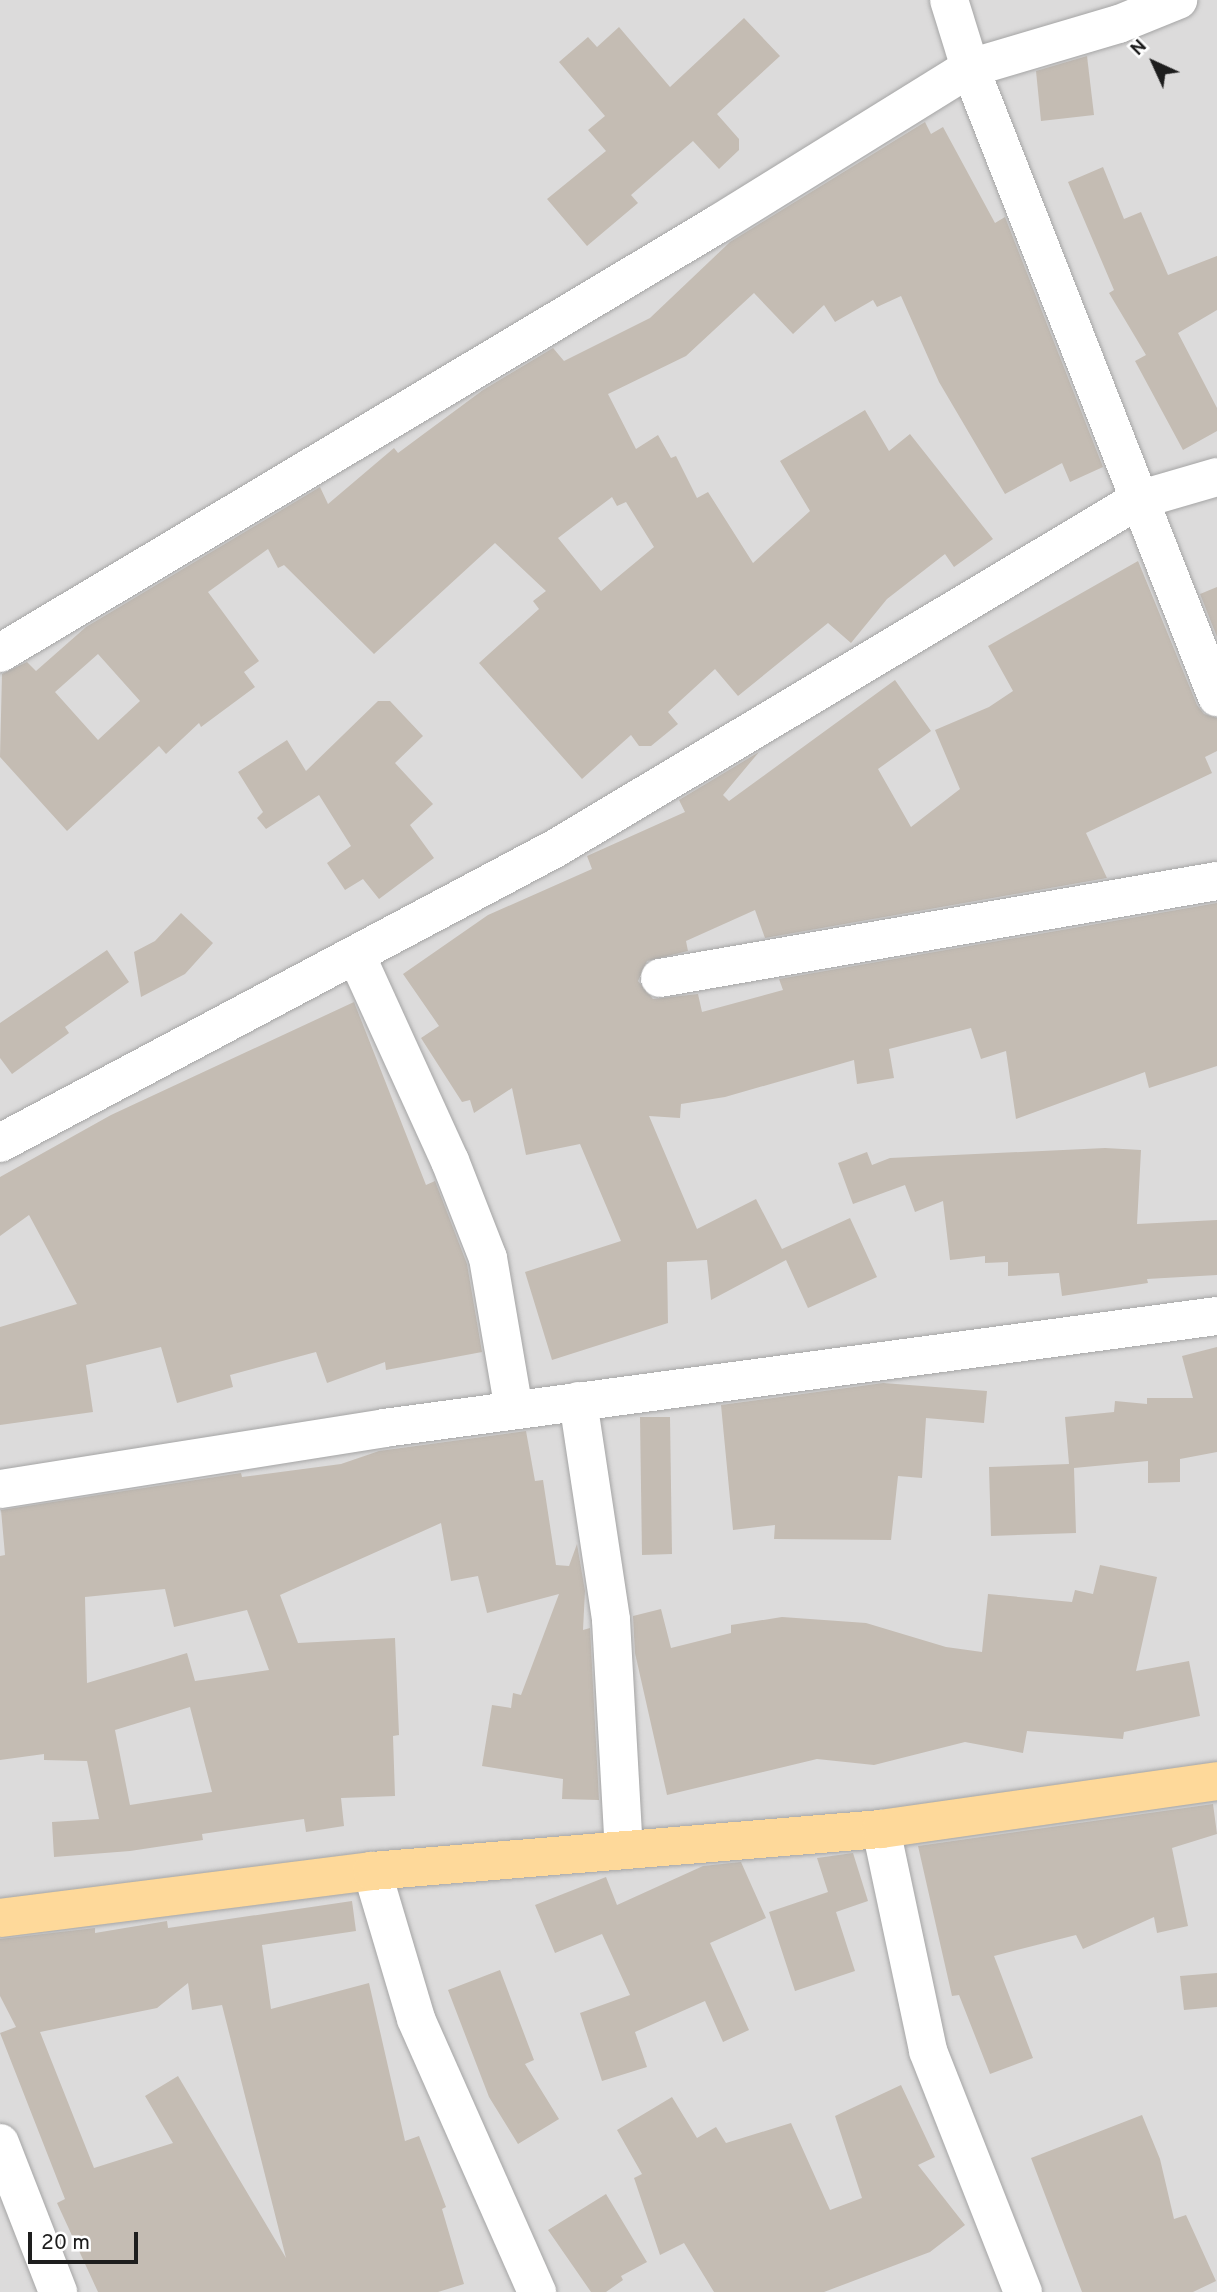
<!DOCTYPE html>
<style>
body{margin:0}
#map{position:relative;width:1217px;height:2292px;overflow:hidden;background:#efece4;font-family:Overpass,sans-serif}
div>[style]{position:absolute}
.residential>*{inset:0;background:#dcdbdb}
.building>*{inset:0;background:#c4bcb3}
.roads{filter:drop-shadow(0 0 2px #a5a5a5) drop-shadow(0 0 2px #a5a5a5)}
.minor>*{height:38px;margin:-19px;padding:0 19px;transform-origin:19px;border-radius:19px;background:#fff}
.major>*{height:38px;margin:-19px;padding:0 19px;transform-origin:19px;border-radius:19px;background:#fed99a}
span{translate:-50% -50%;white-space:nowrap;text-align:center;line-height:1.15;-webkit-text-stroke:7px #fff;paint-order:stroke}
.north{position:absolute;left:1119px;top:28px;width:70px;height:70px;-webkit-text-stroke:5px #fff;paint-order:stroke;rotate:315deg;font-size:19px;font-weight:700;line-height:28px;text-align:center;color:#1e1e1e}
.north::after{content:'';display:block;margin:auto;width:24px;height:32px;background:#1e1e1e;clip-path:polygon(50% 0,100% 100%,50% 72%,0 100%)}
.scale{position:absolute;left:28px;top:2232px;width:110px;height:32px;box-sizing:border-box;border:4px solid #1e1e1e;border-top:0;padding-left:9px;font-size:21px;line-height:24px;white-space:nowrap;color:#1e1e1e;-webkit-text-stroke:5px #fff;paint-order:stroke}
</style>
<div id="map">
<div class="residential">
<div style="clip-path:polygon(0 0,1217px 0,1217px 2292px,0 2292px)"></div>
</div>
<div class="building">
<div style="clip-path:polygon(744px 18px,780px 56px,717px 114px,739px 139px,739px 150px,719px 169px,693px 141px,631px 195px,638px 203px,587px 246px,547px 199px,606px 151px,588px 130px,605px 116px,559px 62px,588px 37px,597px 47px,619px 27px,670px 87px)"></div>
<div style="clip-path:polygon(1087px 56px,1094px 115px,1041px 121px,1036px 71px)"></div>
<div style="clip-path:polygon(evenodd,925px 122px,931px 134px,943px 127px,995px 223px,1005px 217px,1103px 467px,1070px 482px,1062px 463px,1005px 494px,939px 382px,901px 296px,877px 307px,873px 300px,835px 322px,824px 305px,793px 334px,754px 293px,686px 356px,608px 394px,636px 449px,658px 435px,671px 458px,676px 456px,697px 498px,708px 492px,753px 563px,810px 511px,780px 461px,865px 410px,889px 451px,910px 434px,993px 539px,954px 567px,945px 554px,887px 599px,851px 643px,828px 623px,738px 696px,715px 669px,668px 712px,678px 724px,651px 746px,639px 746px,631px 735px,582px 779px,479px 663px,539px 609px,533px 601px,546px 591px,495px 543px,374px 654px,284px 565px,278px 568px,268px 549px,208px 592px,259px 661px,244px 672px,255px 687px,201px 727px,199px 723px,166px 754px,159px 746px,67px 831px,0 757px,2px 674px,27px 662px,36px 671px,86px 627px,320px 487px,328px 504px,394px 448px,398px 453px,483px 390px,553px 348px,564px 361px,650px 318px,730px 242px,925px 122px,612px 497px,617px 506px,626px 502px,654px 547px,601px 591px,558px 538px,612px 497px,925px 122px,98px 654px,140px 701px,98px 740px,55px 692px,98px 654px)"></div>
<div style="clip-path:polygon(1103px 167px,1124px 219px,1141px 212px,1168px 275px,1217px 256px,1217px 310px,1178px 333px,1217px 408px,1217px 431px,1183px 450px,1135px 361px,1146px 355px,1109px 293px,1114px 290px,1068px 182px)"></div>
<div style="clip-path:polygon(1138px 561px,1197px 705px,1204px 714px,1217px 718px,1217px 751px,1205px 757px,1212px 773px,1086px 833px,1107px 878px,765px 938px,755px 910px,686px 941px,688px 951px,647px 961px,638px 981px,653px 999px,698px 994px,702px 1012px,783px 990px,779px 979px,1217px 903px,1217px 1066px,1149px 1088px,1145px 1072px,1016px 1119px,1006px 1051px,981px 1059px,971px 1028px,889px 1049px,894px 1078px,857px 1084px,854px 1060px,725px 1097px,681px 1104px,680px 1118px,649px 1116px,697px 1229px,756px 1199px,782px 1249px,850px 1218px,877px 1277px,808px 1308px,786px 1260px,711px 1300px,707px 1260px,667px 1262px,668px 1323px,552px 1360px,525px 1272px,621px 1241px,580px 1144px,526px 1155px,512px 1088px,474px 1113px,470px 1100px,462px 1102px,421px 1038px,439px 1026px,403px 974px,488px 915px,592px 869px,587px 856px,685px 812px,679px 800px,759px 752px,723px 795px,729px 801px,895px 680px,931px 731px,878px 769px,911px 827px,960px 789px,935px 730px,989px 707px,1013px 691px,988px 646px)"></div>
<div style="clip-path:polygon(1217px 587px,1217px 637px,1200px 594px)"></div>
<div style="clip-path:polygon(378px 701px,390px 701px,423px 736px,395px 763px,433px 804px,410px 825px,434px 858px,379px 899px,363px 879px,345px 890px,327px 863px,351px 846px,319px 795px,266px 829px,257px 818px,263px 812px,238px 772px,287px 740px,306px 771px)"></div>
<div style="clip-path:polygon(181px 913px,213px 943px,185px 974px,141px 997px,134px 952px,155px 941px)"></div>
<div style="clip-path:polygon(107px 950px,129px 982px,65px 1027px,69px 1033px,12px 1074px,0 1058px,0 1023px)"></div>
<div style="clip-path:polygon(354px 1002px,426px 1185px,435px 1181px,467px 1264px,482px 1352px,386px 1370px,385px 1362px,327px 1383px,316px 1352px,230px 1375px,233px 1387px,177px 1403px,161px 1347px,86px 1365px,93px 1412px,0 1425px,0 1327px,77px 1304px,29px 1215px,0 1236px,0 1177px,111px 1115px)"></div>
<div style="clip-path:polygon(1105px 1148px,1141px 1150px,1137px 1224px,1217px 1220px,1217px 1275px,1147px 1279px,1148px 1283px,1062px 1296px,1059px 1273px,1008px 1276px,1008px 1262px,985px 1263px,985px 1256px,950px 1260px,943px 1201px,915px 1212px,905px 1185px,853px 1204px,838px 1163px,867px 1152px,872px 1165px,890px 1158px)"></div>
<div style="clip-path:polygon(1217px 1347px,1217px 1452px,1180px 1459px,1180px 1482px,1148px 1483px,1148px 1461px,1074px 1468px,1076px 1533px,991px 1536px,989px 1467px,1069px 1464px,1065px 1417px,1114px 1412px,1115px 1401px,1147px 1404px,1147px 1398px,1193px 1398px,1182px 1356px)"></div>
<div style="clip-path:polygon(883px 1383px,987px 1391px,984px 1423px,926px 1418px,922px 1478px,898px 1476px,891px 1540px,774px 1539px,775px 1525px,733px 1530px,721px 1405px)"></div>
<div style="clip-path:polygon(640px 1417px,670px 1417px,672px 1554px,642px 1555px)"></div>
<div style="clip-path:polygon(evenodd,526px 1431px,535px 1481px,543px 1480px,556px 1565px,569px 1566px,577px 1544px,585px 1591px,583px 1630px,590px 1628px,599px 1800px,562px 1799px,563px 1779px,482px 1766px,492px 1705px,511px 1708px,513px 1693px,521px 1695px,559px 1594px,487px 1613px,478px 1576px,451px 1581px,441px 1523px,280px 1595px,298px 1643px,395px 1638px,399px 1735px,393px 1736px,395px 1796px,341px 1798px,344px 1826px,306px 1832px,304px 1819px,202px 1834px,203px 1840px,130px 1851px,54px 1857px,52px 1822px,99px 1819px,87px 1761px,44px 1760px,44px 1754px,0 1760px,0 1556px,5px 1555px,1px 1510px,241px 1473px,242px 1477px,341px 1464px,379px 1451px,526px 1431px,165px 1589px,174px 1627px,247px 1610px,269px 1670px,195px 1681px,187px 1653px,87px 1683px,85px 1597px,165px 1589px,526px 1431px,190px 1707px,212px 1792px,130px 1805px,115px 1730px,190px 1707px)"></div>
<div style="clip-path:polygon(1100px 1565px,1157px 1577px,1136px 1671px,1189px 1661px,1200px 1716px,1124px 1732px,1123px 1739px,1027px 1731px,1023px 1753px,965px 1742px,874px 1765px,817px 1759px,667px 1795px,635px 1653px,633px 1616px,661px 1609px,671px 1648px,731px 1633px,731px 1625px,782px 1617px,866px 1623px,946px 1647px,982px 1652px,988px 1594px,1072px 1602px,1075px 1590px,1093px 1594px)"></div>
<div style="clip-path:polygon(1213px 1804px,1217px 1834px,1172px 1848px,1188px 1926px,1157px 1933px,1154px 1917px,1083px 1949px,1076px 1935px,994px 1956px,1033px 2058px,990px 2074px,959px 1995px,952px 1996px,918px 1846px)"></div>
<div style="clip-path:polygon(853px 1853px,868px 1901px,836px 1912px,855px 1971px,795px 1991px,769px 1912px,828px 1892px,817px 1858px)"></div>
<div style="clip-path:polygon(741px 1862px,766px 1918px,710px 1943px,749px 2030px,723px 2042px,705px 2001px,635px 2032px,647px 2067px,602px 2081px,580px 2013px,630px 1995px,602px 1934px,555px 1953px,535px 1905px,606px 1877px,617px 1905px,703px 1866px)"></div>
<div style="clip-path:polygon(evenodd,352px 1901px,356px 1931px,262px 1945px,271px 2009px,369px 1983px,405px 2141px,419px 2136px,446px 2207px,442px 2209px,464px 2284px,438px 2292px,98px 2292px,57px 2203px,65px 2199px,0 2033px,16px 2027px,0 1996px,0 1939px,95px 1928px,95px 1933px,167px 1921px,168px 1928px,352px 1901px,188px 1983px,192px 2010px,222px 2005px,286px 2258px,178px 2076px,145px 2096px,173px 2143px,94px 2168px,40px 2032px,157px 2008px,188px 1983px)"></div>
<div style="clip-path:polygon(500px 1970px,534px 2060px,525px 2064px,559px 2119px,518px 2144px,489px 2097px,448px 1990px)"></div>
<div style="clip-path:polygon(1217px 1973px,1217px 2007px,1184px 2010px,1180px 1976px)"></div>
<div style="clip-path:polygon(901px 2085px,935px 2157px,918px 2165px,965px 2225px,930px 2252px,824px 2292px,714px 2292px,684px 2243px,660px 2255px,634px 2178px,642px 2174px,617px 2130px,672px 2097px,697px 2138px,716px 2127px,726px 2143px,791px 2123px,830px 2210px,862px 2198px,835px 2116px)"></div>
<div style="clip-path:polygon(1142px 2115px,1160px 2159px,1174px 2219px,1186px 2215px,1216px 2281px,1193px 2292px,1082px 2292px,1031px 2158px)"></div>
<div style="clip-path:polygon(606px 2194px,647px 2262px,621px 2276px,623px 2280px,606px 2292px,591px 2292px,548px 2230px)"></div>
</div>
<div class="roads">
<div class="minor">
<div style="left:949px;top:0;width:71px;rotate:72.8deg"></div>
<div style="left:970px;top:68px;width:676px;rotate:68.56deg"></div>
<div style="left:0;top:653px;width:836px;rotate:-30.86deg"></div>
<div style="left:718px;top:224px;width:296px;rotate:-31.8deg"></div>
<div style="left:970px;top:68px;width:155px;rotate:-16.5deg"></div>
<div style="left:1119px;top:24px;width:64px;rotate:-22.1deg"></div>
<div style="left:356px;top:955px;width:226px;rotate:65.5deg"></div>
<div style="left:450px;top:1161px;width:104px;rotate:68.6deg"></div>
<div style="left:488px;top:1258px;width:154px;rotate:80.3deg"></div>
<div style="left:660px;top:978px;width:565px;rotate:-9.88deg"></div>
<div style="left:0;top:1143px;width:629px;rotate:-27.95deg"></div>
<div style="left:556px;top:848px;width:678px;rotate:-30.88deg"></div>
<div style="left:1138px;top:500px;width:82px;rotate:-16.2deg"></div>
<div style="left:578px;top:1401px;width:221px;rotate:81.4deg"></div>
<div style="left:611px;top:1620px;width:230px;rotate:86.8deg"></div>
<div style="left:0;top:1489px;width:389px;rotate:-9deg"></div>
<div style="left:384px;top:1428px;width:840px;rotate:-7.66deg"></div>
<div style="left:881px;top:1829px;width:227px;rotate:78deg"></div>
<div style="left:928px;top:2051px;width:259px;rotate:68.5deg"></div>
<div style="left:372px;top:1871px;width:154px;rotate:73.4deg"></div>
<div style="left:416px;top:2019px;width:299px;rotate:66.1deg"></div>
<div style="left:0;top:2143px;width:160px;rotate:68.7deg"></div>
</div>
<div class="major">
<div style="left:0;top:1918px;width:375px;rotate:-7.2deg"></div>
<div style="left:372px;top:1871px;width:511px;rotate:-4.72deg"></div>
<div style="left:881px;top:1829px;width:339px;rotate:-8.1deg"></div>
</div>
</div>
<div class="north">N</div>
<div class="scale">20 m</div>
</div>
